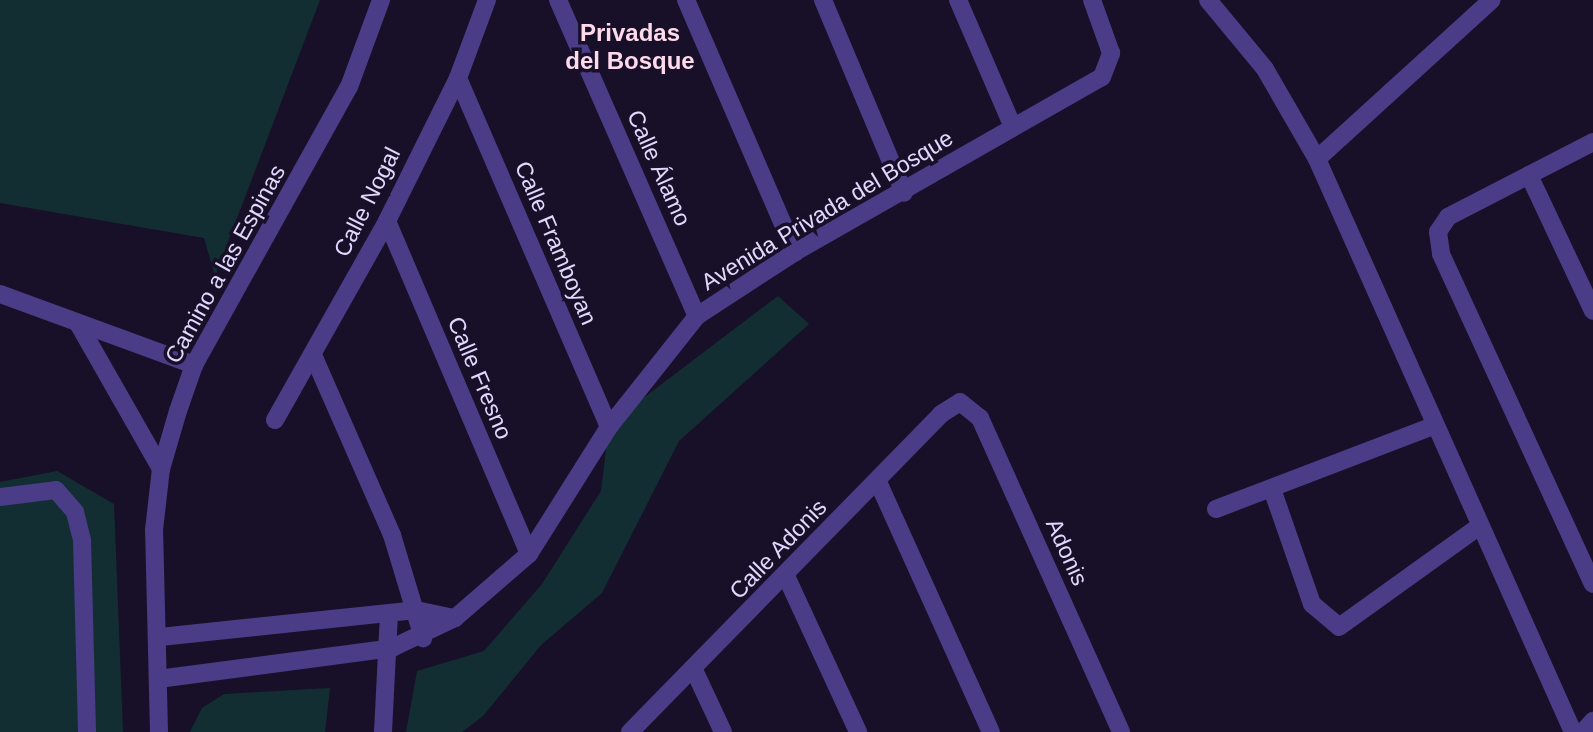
<!DOCTYPE html>
<meta charset="utf-8">
<style>
body{margin:0}
#map{position:relative;width:1593px;height:732px;overflow:hidden;background:#181028;font-family:Arial,sans-serif}
div>[style]{position:absolute}
.green>*{inset:0;background:#132e32}
.minor>*{height:18px;margin:-9px;padding:0 9px;transform-origin:9px;border-radius:9px;background:#4a3c86}
span{translate:-50% -50%;white-space:nowrap;text-align:center;line-height:1.15;-webkit-text-stroke:7px #181028;paint-order:stroke}
.street-label{font-size:23px;color:#e2d8fe}
.neighbourhood-label{font-size:24px;color:#fedaeb;font-weight:700}
</style>
<div id="map">
<div class="green">
<div style="clip-path:polygon(0 0,320px 0,215px 276px,204px 238px,0 203px)"></div>
<div style="clip-path:polygon(778px 296px,809px 324px,679px 441px,602px 593px,541px 645px,483px 716px,462px 732px,406px 732px,417px 671px,484px 651px,542px 584px,601px 491px,609px 424px)"></div>
<div style="clip-path:polygon(57px 471px,114px 504px,123px 732px,0 732px,0 482px)"></div>
<div style="clip-path:polygon(330px 688px,325px 732px,190px 732px,202px 708px,224px 694px)"></div>
</div>
<div class="minor">
<div style="left:558px;top:0;width:345px;rotate:66.3deg"></div>
<div style="left:686px;top:0;width:275px;rotate:66.6deg"></div>
<div style="left:823px;top:0;width:209px;rotate:67.2deg"></div>
<div style="left:958px;top:0;width:138px;rotate:66.6deg"></div>
<div style="left:1208px;top:0;width:89px;rotate:50.4deg"></div>
<div style="left:1265px;top:69px;width:104px;rotate:60deg"></div>
<div style="left:1317px;top:159px;width:628px;rotate:65.93deg"></div>
<div style="left:458px;top:78px;width:380px;rotate:66.6deg"></div>
<div style="left:1593px;top:142px;width:163px;rotate:152.7deg"></div>
<div style="left:1448px;top:217px;width:18px;rotate:124deg"></div>
<div style="left:1438px;top:232px;width:22px;rotate:82deg"></div>
<div style="left:1441px;top:254px;width:363px;rotate:65.3deg"></div>
<div style="left:1317px;top:159px;width:236px;rotate:-42.3deg"></div>
<div style="left:1529px;top:175px;width:150px;rotate:64.8deg"></div>
<div style="left:387px;top:221px;width:362px;rotate:66.9deg"></div>
<div style="left:0;top:294px;width:207px;rotate:20.1deg"></div>
<div style="left:79px;top:325px;width:166px;rotate:60.3deg"></div>
<div style="left:313px;top:355px;width:197px;rotate:66.3deg"></div>
<div style="left:392px;top:535px;width:108px;rotate:73.2deg"></div>
<div style="left:275px;top:420px;width:228px;rotate:-60.6deg"></div>
<div style="left:387px;top:221px;width:160px;rotate:-63.6deg"></div>
<div style="left:458px;top:78px;width:83px;rotate:-69.6deg"></div>
<div style="left:878px;top:482px;width:274px;rotate:65.7deg"></div>
<div style="left:1272px;top:489px;width:122px;rotate:70.8deg"></div>
<div style="left:1312px;top:604px;width:35px;rotate:40deg"></div>
<div style="left:1339px;top:627px;width:171px;rotate:-35.7deg"></div>
<div style="left:0;top:497px;width:56px;rotate:-7.1deg"></div>
<div style="left:56px;top:490px;width:29px;rotate:49deg"></div>
<div style="left:75px;top:512px;width:29px;rotate:76deg"></div>
<div style="left:82px;top:540px;width:192px;rotate:88.5deg"></div>
<div style="left:1216px;top:509px;width:230px;rotate:-20.9deg"></div>
<div style="left:786px;top:576px;width:172px;rotate:65.2deg"></div>
<div style="left:160px;top:637px;width:257px;rotate:-6deg"></div>
<div style="left:416px;top:610px;width:40px;rotate:12deg"></div>
<div style="left:694px;top:670px;width:68px;rotate:64.9deg"></div>
<div style="left:158px;top:679px;width:236px;rotate:-7.5deg"></div>
<div style="left:392px;top:648px;width:70px;rotate:-25.5deg"></div>
<div style="left:455px;top:618px;width:98px;rotate:-40.9deg"></div>
<div style="left:529px;top:554px;width:150px;rotate:-57.8deg"></div>
<div style="left:609px;top:427px;width:142px;rotate:-51.6deg"></div>
<div style="left:697px;top:316px;width:117px;rotate:-33.1deg"></div>
<div style="left:795px;top:252px;width:353px;rotate:-29.7deg"></div>
<div style="left:1102px;top:77px;width:26px;rotate:-69deg"></div>
<div style="left:1111px;top:53px;width:56px;rotate:-109.7deg"></div>
<div style="left:159px;top:732px;width:202px;rotate:-91.4deg"></div>
<div style="left:154px;top:530px;width:61px;rotate:-83.5deg"></div>
<div style="left:161px;top:469px;width:60px;rotate:-73.7deg"></div>
<div style="left:178px;top:411px;width:49px;rotate:-70.8deg"></div>
<div style="left:194px;top:365px;width:318px;rotate:-60.9deg"></div>
<div style="left:349px;top:87px;width:93px;rotate:-69.8deg"></div>
<div style="left:383px;top:732px;width:118px;rotate:-87.1deg"></div>
<div style="left:630px;top:732px;width:445px;rotate:-45.6deg"></div>
<div style="left:941px;top:414px;width:22px;rotate:-32deg"></div>
<div style="left:960px;top:402px;width:26px;rotate:39deg"></div>
<div style="left:980px;top:418px;width:344px;rotate:65.8deg"></div>
<div style="left:1583px;top:732px;width:15px;rotate:-48deg"></div>
</div>
<div class="street-label">
<span style="left:659px;top:168px;rotate:66deg">Calle Álamo</span>
<span style="left:367px;top:202px;rotate:-63deg">Calle Nogal</span>
<span style="left:827px;top:210px;rotate:-31deg">Avenida Privada del Bosque</span>
<span style="left:556px;top:243px;rotate:67deg">Calle Framboyan</span>
<span style="left:225px;top:264px;rotate:-61deg">Camino a las Espinas</span>
<span style="left:480px;top:378px;rotate:67deg">Calle Fresno</span>
<span style="left:778px;top:549px;rotate:-46deg">Calle Adonis</span>
<span style="left:1067px;top:552px;rotate:66deg">Adonis</span>
</div>
<div class="neighbourhood-label">
<span style="left:630px;top:47px">Privadas<br>del Bosque</span>
</div>
</div>
